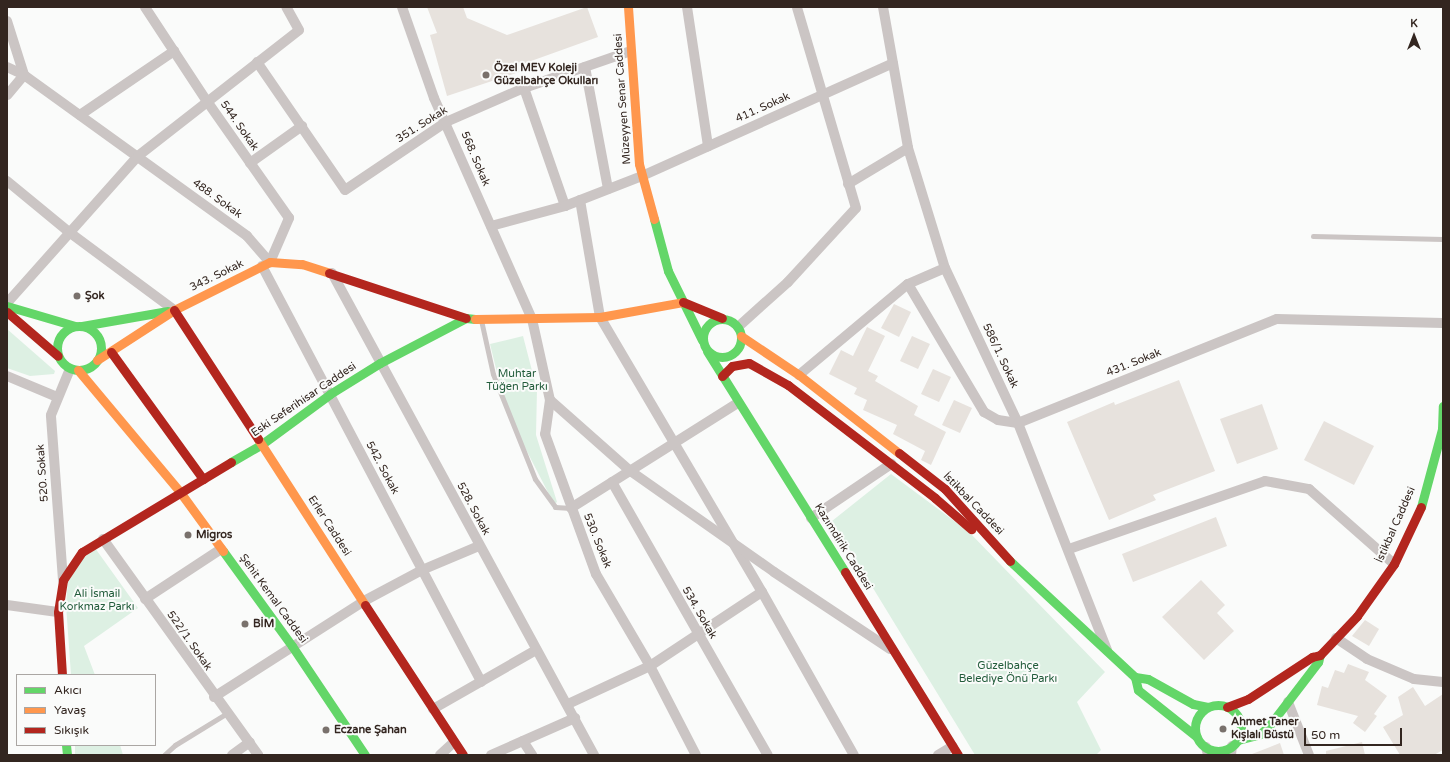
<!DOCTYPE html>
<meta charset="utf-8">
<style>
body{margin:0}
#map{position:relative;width:1450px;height:762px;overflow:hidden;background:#fafbfa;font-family:"Varela Round",sans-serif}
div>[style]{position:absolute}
.green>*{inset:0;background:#ddf0e3}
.building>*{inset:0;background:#e7e2dd}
.lane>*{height:5px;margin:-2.5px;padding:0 2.5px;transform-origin:2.5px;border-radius:2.5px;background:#cbc5c4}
.street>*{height:10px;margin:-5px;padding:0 5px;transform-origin:5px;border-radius:5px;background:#cbc5c4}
.fast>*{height:9px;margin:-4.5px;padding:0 4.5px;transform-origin:4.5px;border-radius:4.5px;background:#63d668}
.fast>.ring{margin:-4.5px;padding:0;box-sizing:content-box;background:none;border:9px solid #63d668;border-radius:50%}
.slow>*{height:9px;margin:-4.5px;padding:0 4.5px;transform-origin:4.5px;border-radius:4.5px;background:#ff974d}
.jam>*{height:9px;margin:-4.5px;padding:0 4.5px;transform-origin:4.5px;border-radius:4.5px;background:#b3261e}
.dots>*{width:11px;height:11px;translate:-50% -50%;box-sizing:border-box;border:2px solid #fafbfa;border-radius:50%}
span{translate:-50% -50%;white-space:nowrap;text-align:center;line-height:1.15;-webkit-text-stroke:4px #fafbfa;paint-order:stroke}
.poi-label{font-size:11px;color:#332620;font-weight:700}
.left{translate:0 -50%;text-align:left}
.street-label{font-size:11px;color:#332620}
.park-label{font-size:11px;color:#225c3b}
.frame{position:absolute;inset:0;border:8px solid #332620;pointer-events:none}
.legend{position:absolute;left:16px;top:674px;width:140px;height:72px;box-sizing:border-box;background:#fafbfa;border:1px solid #aaa6a3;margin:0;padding:5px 7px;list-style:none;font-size:12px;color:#332620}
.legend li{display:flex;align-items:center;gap:8px;height:20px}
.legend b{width:20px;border:1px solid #aaa6a3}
.north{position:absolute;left:1394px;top:16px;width:40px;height:40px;-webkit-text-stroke:3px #fafbfa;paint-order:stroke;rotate:0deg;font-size:11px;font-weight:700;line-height:16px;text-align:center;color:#332620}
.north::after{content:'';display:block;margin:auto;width:14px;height:18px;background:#332620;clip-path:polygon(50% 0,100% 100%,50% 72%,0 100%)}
.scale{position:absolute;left:1304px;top:728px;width:98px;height:18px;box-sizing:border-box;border:2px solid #332620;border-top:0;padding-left:5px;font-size:12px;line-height:14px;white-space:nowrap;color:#332620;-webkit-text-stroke:3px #fafbfa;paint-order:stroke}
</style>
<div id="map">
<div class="green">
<div style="clip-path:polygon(7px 329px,55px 371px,54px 374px,30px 376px,7px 368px)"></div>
<div style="clip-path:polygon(523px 336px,537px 390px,536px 435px,557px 502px,554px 504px,516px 430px,502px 393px,490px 344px)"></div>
<div style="clip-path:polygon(891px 474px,969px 532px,1105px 672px,1077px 702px,1101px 750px,1096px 755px,975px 755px,832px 521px)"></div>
<div style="clip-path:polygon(95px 548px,138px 608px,84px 646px,95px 675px,71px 675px,66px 605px,68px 580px,84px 554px)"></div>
<div style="clip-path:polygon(75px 745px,120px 745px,123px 755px,75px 755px)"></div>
</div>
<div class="building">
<div style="clip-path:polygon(427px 7px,463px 7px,467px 18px,507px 35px,587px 7px,598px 37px,520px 65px,522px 71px,447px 96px,430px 35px,437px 33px)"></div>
<div style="clip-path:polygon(894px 304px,911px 312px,899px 337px,881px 328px)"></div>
<div style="clip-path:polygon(867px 327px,885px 336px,868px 371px,878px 376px,875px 381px,918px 406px,914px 415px,946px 432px,931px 465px,921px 460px,925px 451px,893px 434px,897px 425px,863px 410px,867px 400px,854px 394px,857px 388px,829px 374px,841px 350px,853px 356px)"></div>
<div style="clip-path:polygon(912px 336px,930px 344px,918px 369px,900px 361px)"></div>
<div style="clip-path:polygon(933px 369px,951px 377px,939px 402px,921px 394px)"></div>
<div style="clip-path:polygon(1179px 380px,1215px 471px,1153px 495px,1156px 500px,1109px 520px,1067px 422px,1114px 402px,1115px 405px)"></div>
<div style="clip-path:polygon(954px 400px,972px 408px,960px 433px,942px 425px)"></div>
<div style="clip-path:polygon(1262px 404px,1278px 449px,1237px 464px,1220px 419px)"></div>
<div style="clip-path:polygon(1324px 421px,1374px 446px,1354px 485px,1304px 460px)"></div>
<div style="clip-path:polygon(1216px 517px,1227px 546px,1133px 582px,1122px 554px)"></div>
<div style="clip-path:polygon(1201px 580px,1225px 605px,1217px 613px,1234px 631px,1204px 660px,1162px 617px)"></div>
<div style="clip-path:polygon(1365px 620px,1379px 629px,1369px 646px,1352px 636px)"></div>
<div style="clip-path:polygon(1348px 664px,1369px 672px,1365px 680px,1387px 696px,1374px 714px,1377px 716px,1365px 732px,1353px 723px,1358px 716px,1317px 705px,1322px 686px,1328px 688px,1335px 670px,1344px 673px)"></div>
<div style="clip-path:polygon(1413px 687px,1425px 706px,1443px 694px,1443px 750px,1434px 755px,1400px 755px,1383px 727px,1403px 715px,1398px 697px)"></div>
<div style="clip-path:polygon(1362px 742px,1365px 755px,1326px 755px,1326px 751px)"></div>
<div style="clip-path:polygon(1280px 743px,1284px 755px,1252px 755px,1252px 754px)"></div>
</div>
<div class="lane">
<div style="left:1313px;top:236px;width:130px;rotate:1.3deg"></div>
<div style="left:481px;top:320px;width:55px;rotate:77.5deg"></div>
<div style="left:493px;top:374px;width:113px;rotate:68.2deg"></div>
<div style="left:535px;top:479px;width:34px;rotate:54deg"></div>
<div style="left:555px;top:507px;width:16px;rotate:4deg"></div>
<div style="left:164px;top:755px;width:15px;rotate:-42deg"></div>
<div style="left:175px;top:745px;width:61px;rotate:-31.6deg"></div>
</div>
<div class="street">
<div style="left:402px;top:7px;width:96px;rotate:70.6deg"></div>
<div style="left:434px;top:98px;width:242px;rotate:66.1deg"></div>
<div style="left:532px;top:319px;width:83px;rotate:77.5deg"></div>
<div style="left:550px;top:400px;width:34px;rotate:98deg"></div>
<div style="left:545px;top:434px;width:149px;rotate:70deg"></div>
<div style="left:596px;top:574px;width:107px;rotate:59.6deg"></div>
<div style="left:650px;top:666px;width:100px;rotate:62.7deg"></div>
<div style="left:687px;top:7px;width:141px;rotate:81.4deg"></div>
<div style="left:883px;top:7px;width:143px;rotate:79.9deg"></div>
<div style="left:908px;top:148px;width:126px;rotate:72.9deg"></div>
<div style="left:945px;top:268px;width:171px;rotate:64.8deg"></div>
<div style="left:1018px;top:423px;width:244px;rotate:68.6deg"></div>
<div style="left:7px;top:21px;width:57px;rotate:72.5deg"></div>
<div style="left:24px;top:75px;width:275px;rotate:35.8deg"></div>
<div style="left:247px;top:236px;width:35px;rotate:49deg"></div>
<div style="left:270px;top:262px;width:48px;rotate:-66.6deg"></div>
<div style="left:289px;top:218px;width:144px;rotate:-125.1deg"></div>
<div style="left:206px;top:100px;width:111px;rotate:-123.3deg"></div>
<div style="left:257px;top:62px;width:155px;rotate:55.5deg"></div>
<div style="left:345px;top:190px;width:122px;rotate:-34deg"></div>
<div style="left:446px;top:122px;width:85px;rotate:-23.6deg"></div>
<div style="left:524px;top:88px;width:113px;rotate:-19.1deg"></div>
<div style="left:7px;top:67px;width:19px;rotate:25deg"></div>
<div style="left:24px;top:75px;width:26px;rotate:130deg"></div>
<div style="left:585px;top:67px;width:124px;rotate:79.3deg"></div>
<div style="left:524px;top:88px;width:125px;rotate:70.8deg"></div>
<div style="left:80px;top:115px;width:114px;rotate:-34.2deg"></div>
<div style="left:250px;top:163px;width:64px;rotate:-35.4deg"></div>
<div style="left:7px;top:181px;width:80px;rotate:39.4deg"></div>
<div style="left:69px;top:232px;width:131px;rotate:36.6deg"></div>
<div style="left:848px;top:184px;width:70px;rotate:-31deg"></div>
<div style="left:580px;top:200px;width:119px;rotate:80.3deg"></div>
<div style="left:600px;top:317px;width:319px;rotate:59.5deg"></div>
<div style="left:762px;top:592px;width:187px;rotate:60.6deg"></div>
<div style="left:491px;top:226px;width:77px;rotate:-15.1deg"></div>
<div style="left:565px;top:206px;width:83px;rotate:-21.3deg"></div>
<div style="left:642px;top:176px;width:275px;rotate:-24.2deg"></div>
<div style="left:262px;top:266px;width:470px;rotate:62.2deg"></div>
<div style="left:332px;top:273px;width:549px;rotate:61.47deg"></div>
<div style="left:908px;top:284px;width:149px;rotate:59.3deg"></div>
<div style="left:984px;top:412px;width:16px;rotate:30deg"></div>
<div style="left:998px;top:420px;width:20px;rotate:9deg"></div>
<div style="left:1018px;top:423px;width:279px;rotate:-21.9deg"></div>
<div style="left:1277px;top:319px;width:166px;rotate:1.4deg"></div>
<div style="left:7px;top:303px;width:197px;rotate:-48.3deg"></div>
<div style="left:138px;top:156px;width:204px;rotate:-38deg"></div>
<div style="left:299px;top:30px;width:26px;rotate:-119deg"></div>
<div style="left:738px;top:327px;width:67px;rotate:-42deg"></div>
<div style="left:788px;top:282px;width:100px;rotate:-47.4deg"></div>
<div style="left:856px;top:208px;width:209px;rotate:-106.4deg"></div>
<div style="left:799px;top:375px;width:142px;rotate:-39.9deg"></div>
<div style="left:908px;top:284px;width:40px;rotate:-23.4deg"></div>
<div style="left:7px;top:376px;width:54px;rotate:22.8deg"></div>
<div style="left:550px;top:400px;width:106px;rotate:41.5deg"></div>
<div style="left:629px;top:470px;width:177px;rotate:35.1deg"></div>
<div style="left:774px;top:572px;width:139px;rotate:33.6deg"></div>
<div style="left:612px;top:482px;width:314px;rotate:60.3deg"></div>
<div style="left:571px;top:508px;width:197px;rotate:-32.2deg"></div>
<div style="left:811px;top:518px;width:97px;rotate:-34deg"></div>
<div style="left:103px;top:539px;width:266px;rotate:54.3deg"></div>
<div style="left:1069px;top:549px;width:207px;rotate:-19.1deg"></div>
<div style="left:1265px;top:481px;width:45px;rotate:10.3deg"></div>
<div style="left:1309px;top:489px;width:113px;rotate:41.4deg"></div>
<div style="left:63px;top:580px;width:165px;rotate:-94.2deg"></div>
<div style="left:51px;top:415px;width:50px;rotate:-67.6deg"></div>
<div style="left:145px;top:599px;width:91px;rotate:-33.3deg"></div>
<div style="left:7px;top:605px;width:51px;rotate:7.8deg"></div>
<div style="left:1336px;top:638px;width:37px;rotate:34deg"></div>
<div style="left:1367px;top:659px;width:51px;rotate:23.1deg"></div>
<div style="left:1414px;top:679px;width:29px;rotate:6deg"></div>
<div style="left:214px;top:697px;width:178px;rotate:-32.6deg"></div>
<div style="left:364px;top:601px;width:66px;rotate:-28.1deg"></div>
<div style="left:422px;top:570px;width:62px;rotate:-22.8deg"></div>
<div style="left:1288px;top:702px;width:57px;rotate:68.4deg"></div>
<div style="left:568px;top:704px;width:90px;rotate:-24.9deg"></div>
<div style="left:650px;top:666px;width:134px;rotate:-33.5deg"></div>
<div style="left:433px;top:709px;width:119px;rotate:-29.8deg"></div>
<div style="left:523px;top:741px;width:17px;rotate:57deg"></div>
<div style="left:1206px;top:747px;width:8px;rotate:76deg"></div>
<div style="left:232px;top:755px;width:22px;rotate:-36deg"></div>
<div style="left:440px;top:755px;width:19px;rotate:-43deg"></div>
<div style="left:491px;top:755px;width:92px;rotate:-23.8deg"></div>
<div style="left:938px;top:755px;width:17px;rotate:-31deg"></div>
<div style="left:1231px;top:755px;width:9px;rotate:-84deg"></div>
</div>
<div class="fast">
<div style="left:654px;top:219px;width:54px;rotate:74.9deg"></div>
<div style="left:668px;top:271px;width:77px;rotate:63.8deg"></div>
<div style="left:7px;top:306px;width:71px;rotate:16.4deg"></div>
<div class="ring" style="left:703px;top:319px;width:29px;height:29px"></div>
<div class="ring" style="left:57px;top:326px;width:35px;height:35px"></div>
<div style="left:82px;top:326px;width:87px;rotate:-9.9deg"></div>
<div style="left:707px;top:351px;width:261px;rotate:58deg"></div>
<div style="left:231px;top:462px;width:36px;rotate:-30deg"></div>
<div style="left:262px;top:444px;width:84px;rotate:-36.3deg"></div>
<div style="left:330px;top:394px;width:59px;rotate:-31.8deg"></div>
<div style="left:380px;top:363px;width:97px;rotate:-27.6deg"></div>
<div style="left:466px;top:318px;width:9px;rotate:6deg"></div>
<div style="left:1421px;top:507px;width:81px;rotate:-74.9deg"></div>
<div style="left:1442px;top:429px;width:23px;rotate:-88deg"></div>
<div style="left:223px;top:551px;width:117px;rotate:54deg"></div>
<div style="left:292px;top:646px;width:131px;rotate:56.2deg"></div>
<div style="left:1010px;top:561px;width:171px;rotate:42.9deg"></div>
<div style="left:1135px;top:677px;width:13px;rotate:9deg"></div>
<div style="left:1148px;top:679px;width:51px;rotate:29.1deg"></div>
<div style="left:1193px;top:704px;width:15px;rotate:11deg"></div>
<div style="left:1135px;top:677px;width:13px;rotate:77deg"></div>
<div style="left:1138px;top:690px;width:75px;rotate:38.5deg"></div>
<div class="ring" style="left:1195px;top:705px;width:37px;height:37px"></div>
<div style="left:1238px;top:740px;width:23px;rotate:-15deg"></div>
<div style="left:1260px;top:734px;width:12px;rotate:-42deg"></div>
<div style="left:1269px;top:726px;width:81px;rotate:-52.6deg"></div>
<div style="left:1318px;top:662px;width:7px;rotate:-74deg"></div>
<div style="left:66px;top:745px;width:10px;rotate:84deg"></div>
</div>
<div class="slow">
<div style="left:628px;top:7px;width:157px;rotate:86deg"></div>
<div style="left:639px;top:164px;width:57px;rotate:74.7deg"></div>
<div style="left:475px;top:319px;width:125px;rotate:-0.9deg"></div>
<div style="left:600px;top:317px;width:84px;rotate:-10.2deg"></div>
<div style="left:741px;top:336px;width:70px;rotate:33.9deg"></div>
<div style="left:799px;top:375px;width:127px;rotate:38deg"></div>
<div style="left:97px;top:360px;width:92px;rotate:-33deg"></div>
<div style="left:174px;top:310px;width:107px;rotate:-26.6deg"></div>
<div style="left:270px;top:262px;width:32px;rotate:4deg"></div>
<div style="left:302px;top:264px;width:28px;rotate:18deg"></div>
<div style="left:78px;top:370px;width:159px;rotate:50.1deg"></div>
<div style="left:180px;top:492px;width:73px;rotate:53.9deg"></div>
<div style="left:258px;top:439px;width:197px;rotate:57.2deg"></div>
</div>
<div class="jam">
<div style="left:329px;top:273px;width:144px;rotate:18.2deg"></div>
<div style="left:683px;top:302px;width:42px;rotate:22.3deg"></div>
<div style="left:174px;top:310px;width:154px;rotate:56.9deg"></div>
<div style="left:7px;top:312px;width:67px;rotate:40.8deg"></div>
<div style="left:111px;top:352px;width:157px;rotate:54.1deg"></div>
<div style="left:722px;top:376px;width:14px;rotate:-45deg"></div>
<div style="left:732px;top:366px;width:17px;rotate:-10deg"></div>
<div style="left:749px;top:363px;width:45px;rotate:29.4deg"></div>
<div style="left:788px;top:385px;width:185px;rotate:37.5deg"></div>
<div style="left:935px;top:498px;width:48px;rotate:40.7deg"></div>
<div style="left:899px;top:453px;width:58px;rotate:38deg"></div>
<div style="left:945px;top:489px;width:97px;rotate:47.9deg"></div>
<div style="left:845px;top:572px;width:215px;rotate:58.3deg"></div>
<div style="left:365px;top:605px;width:179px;rotate:56.8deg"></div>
<div style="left:62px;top:675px;width:63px;rotate:-93.6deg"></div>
<div style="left:58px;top:612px;width:32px;rotate:-81deg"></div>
<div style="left:63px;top:580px;width:34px;rotate:-56deg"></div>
<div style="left:82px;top:552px;width:174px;rotate:-31.1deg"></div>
<div style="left:1227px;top:707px;width:22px;rotate:-21deg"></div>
<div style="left:1248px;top:699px;width:77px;rotate:-33.3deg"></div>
<div style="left:1312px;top:657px;width:8px;rotate:-14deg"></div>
<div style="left:1320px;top:655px;width:54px;rotate:-46.5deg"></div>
<div style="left:1357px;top:616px;width:64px;rotate:-54.6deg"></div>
<div style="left:1394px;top:564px;width:63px;rotate:-64.7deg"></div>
</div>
<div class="dots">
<div style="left:486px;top:75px;background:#79716c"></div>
<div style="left:77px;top:296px;background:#79716c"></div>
<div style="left:188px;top:535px;background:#79716c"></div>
<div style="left:245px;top:624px;background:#79716c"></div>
<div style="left:1223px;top:729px;background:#79716c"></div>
<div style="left:326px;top:730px;background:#79716c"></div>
</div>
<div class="poi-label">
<span class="left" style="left:494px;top:75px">Özel MEV Koleji<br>Güzelbahçe Okulları</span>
<span class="left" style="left:85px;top:296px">Şok</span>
<span class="left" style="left:196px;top:535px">Migros</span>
<span class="left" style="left:253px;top:624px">BİM</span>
<span class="left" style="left:1231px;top:729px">Ahmet Taner<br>Kışlalı Büstü</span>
<span class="left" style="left:334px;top:730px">Eczane Şahan</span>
</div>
<div class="street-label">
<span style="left:623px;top:99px;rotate:-94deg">Müzeyyen Senar Caddesi</span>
<span style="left:763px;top:108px;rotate:-24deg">411. Sokak</span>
<span style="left:422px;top:125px;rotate:-32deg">351. Sokak</span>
<span style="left:239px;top:126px;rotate:55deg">544. Sokak</span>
<span style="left:475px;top:159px;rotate:67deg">568. Sokak</span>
<span style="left:217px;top:199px;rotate:36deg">488. Sokak</span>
<span style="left:217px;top:276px;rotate:-26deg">343. Sokak</span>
<span style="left:1000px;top:356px;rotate:65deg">586/1. Sokak</span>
<span style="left:1134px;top:363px;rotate:-22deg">431. Sokak</span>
<span style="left:304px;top:400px;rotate:-34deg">Eski Seferihisar Caddesi</span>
<span style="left:382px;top:468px;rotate:62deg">542. Sokak</span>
<span style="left:43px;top:473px;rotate:-94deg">520. Sokak</span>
<span style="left:973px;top:504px;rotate:46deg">İstikbal Caddesi</span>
<span style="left:473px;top:509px;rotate:62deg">528. Sokak</span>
<span style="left:1396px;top:525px;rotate:-66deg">İstikbal Caddesi</span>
<span style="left:329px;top:526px;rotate:57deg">Erler Caddesi</span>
<span style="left:597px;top:541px;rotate:68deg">530. Sokak</span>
<span style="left:843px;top:547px;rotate:58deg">Kazımdirik Caddesi</span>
<span style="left:273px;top:599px;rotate:54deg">Şehit Kemal Caddesi</span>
<span style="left:699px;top:613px;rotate:60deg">534. Sokak</span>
<span style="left:189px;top:641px;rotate:55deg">522/1. Sokak</span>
</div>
<div class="park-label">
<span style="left:517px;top:381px">Muhtar<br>Tüğen Parkı</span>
<span style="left:97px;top:601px">Ali İsmail<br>Korkmaz Parkı</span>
<span style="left:1008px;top:673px">Güzelbahçe<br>Belediye Önü Parkı</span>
</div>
<div class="frame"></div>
<ul class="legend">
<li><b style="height:5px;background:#63d668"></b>Akıcı</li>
<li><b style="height:5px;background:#ff974d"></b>Yavaş</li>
<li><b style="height:5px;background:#b3261e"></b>Sıkışık</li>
</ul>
<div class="north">K</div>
<div class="scale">50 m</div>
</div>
